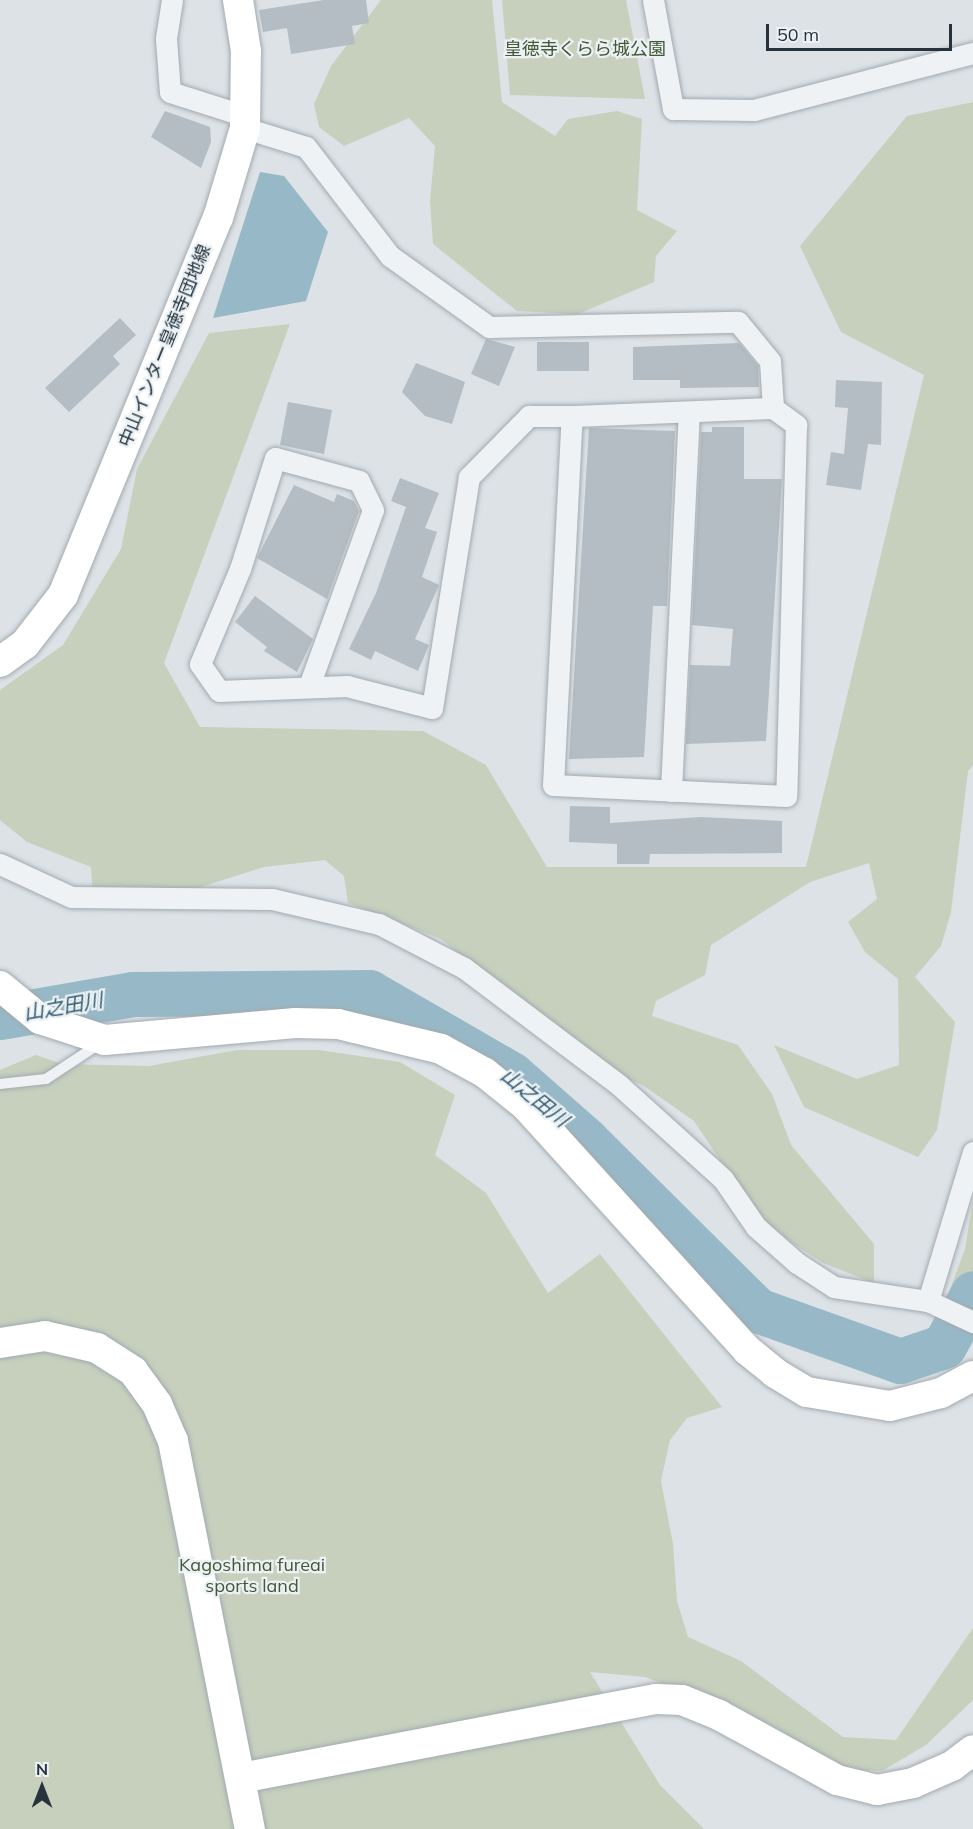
<!DOCTYPE html>
<meta charset="utf-8">
<style>
body{margin:0}
#map{position:relative;width:973px;height:1829px;overflow:hidden;background:#dce2e6;font-family:Mulish,"Noto Sans JP",sans-serif}
div>[style]{position:absolute}
.green>*{inset:0;background:#c6d0bd}
.water>*{inset:0;background:#97b9c7}
.river>*{height:45px;margin:-22.5px;padding:0 22.5px;transform-origin:22.5px;border-radius:22.5px;background:#97b9c7}
.building>*{inset:0;background:#b4bdc3}
.roads{filter:drop-shadow(0 0 2px #a2aab0) drop-shadow(0 0 2px #a2aab0)}
.lane>*{height:10px;margin:-5px;padding:0 5px;transform-origin:5px;border-radius:5px;background:#eff2f5}
.street>*{height:21px;margin:-10.5px;padding:0 10.5px;transform-origin:10.5px;border-radius:10.5px;background:#eff2f5}
.secondary>*{height:30px;margin:-15px;padding:0 15px;transform-origin:15px;border-radius:15px;background:#fff}
span{translate:-50% -50%;white-space:nowrap;text-align:center;line-height:1.15;-webkit-text-stroke:4.5px #ebf1f4;paint-order:stroke}
.park-label{font-size:18px;color:#435833}
.street-label{font-size:18px;color:#26333d}
.water-label{font-size:20px;color:#315b70;font-style:italic}
.north{position:absolute;left:12px;top:1757px;width:60px;height:60px;-webkit-text-stroke:4px #ebf1f4;paint-order:stroke;rotate:0deg;font-size:16px;font-weight:700;line-height:24px;text-align:center;color:#26333d}
.north::after{content:'';display:block;margin:auto;width:21px;height:27px;background:#26333d;clip-path:polygon(50% 0,100% 100%,50% 72%,0 100%)}
.scale{position:absolute;left:766px;top:24px;width:186px;height:27px;box-sizing:border-box;border:3px solid #26333d;border-top:0;padding-left:8px;font-size:18px;line-height:21px;white-space:nowrap;color:#26333d;-webkit-text-stroke:4px #ebf1f4;paint-order:stroke}
</style>
<div id="map">
<div class="green">
<div style="clip-path:polygon(381px 0,492px 0,502px 102px,555px 136px,568px 119px,617px 111px,642px 119px,637px 210px,677px 231px,656px 256px,654px 282px,578px 314px,517px 311px,433px 244px,430px 201px,435px 146px,409px 118px,344px 146px,319px 127px,314px 104px,331px 66px)"></div>
<div style="clip-path:polygon(502px 0,626px 0,645px 99px,510px 95px)"></div>
<div style="clip-path:polygon(973px 102px,973px 765px,968px 771px,951px 912px,941px 946px,915px 977px,955px 1022px,937px 1130px,918px 1157px,804px 1107px,774px 1045px,857px 1079px,899px 1065px,898px 979px,865px 952px,848px 922px,877px 899px,869px 863px,810px 882px,711px 945px,705px 975px,656px 1001px,652px 1016px,738px 1045px,772px 1094px,791px 1145px,874px 1244px,874px 1283px,823px 1263px,762px 1223px,694px 1121px,644px 1086px,595px 1064px,441px 939px,348px 903px,344px 876px,325px 860px,264px 867px,182px 893px,93px 899px,91px 867px,27px 842px,0 820px,0 690px,63px 645px,121px 549px,137px 469px,209px 333px,290px 324px,164px 663px,200px 727px,423px 731px,486px 765px,547px 867px,806px 867px,924px 375px,841px 332px,800px 246px,907px 116px)"></div>
<div style="clip-path:polygon(237px 1050px,319px 1050px,400px 1062px,455px 1095px,435px 1155px,486px 1193px,548px 1293px,600px 1254px,722px 1407px,687px 1418px,670px 1440px,661px 1481px,673px 1544px,677px 1601px,688px 1637px,741px 1661px,843px 1737px,896px 1740px,973px 1628px,973px 1700px,926px 1745px,882px 1771px,830px 1768px,708px 1701px,645px 1677px,590px 1672px,660px 1785px,704px 1829px,0 1829px,0 1070px,36px 1055px,62px 1064px,149px 1066px)"></div>
<div style="clip-path:polygon(973px 1199px,973px 1309px,946px 1300px,965px 1249px)"></div>
</div>
<div class="water">
<div style="clip-path:polygon(260px 172px,284px 176px,328px 232px,306px 301px,213px 318px)"></div>
</div>
<div class="river">
<div style="left:0;top:1017px;width:135px;rotate:-9.8deg"></div>
<div style="left:133px;top:994px;width:236px;rotate:-0.5deg"></div>
<div style="left:369px;top:992px;width:164px;rotate:30deg"></div>
<div style="left:511px;top:1074px;width:100px;rotate:41.3deg"></div>
<div style="left:586px;top:1140px;width:241px;rotate:44.8deg"></div>
<div style="left:757px;top:1310px;width:152px;rotate:19.6deg"></div>
<div style="left:900px;top:1361px;width:46px;rotate:-18.8deg"></div>
<div style="left:944px;top:1346px;width:60px;rotate:-61.3deg"></div>
</div>
<div class="building">
<div style="clip-path:polygon(324px 0,366px 0,369px 23px,352px 26px,355px 44px,291px 54px,287px 28px,263px 32px,259px 10px)"></div>
<div style="clip-path:polygon(165px 111px,210px 127px,211px 142px,201px 168px,151px 137px)"></div>
<div style="clip-path:polygon(120px 318px,136px 335px,113px 356px,120px 364px,69px 412px,45px 388px)"></div>
<div style="clip-path:polygon(486px 339px,515px 347px,499px 386px,471px 374px)"></div>
<div style="clip-path:polygon(537px 342px,589px 342px,589px 371px,537px 371px)"></div>
<div style="clip-path:polygon(739px 343px,758px 366px,759px 387px,680px 388px,680px 380px,633px 380px,633px 347px)"></div>
<div style="clip-path:polygon(416px 363px,465px 382px,452px 424px,425px 416px,402px 392px)"></div>
<div style="clip-path:polygon(836px 380px,882px 382px,881px 445px,868px 444px,861px 490px,826px 485px,831px 452px,844px 454px,848px 408px,835px 407px)"></div>
<div style="clip-path:polygon(288px 402px,332px 410px,324px 454px,280px 445px)"></div>
<div style="clip-path:polygon(712px 427px,744px 427px,744px 479px,782px 479px,766px 741px,686px 744px,690px 665px,730px 666px,733px 629px,692px 625px,701px 432px,712px 432px)"></div>
<div style="clip-path:polygon(589px 428px,675px 431px,667px 606px,653px 606px,644px 757px,569px 759px)"></div>
<div style="clip-path:polygon(400px 478px,439px 493px,425px 528px,437px 532px,422px 577px,439px 585px,415px 639px,429px 645px,418px 671px,375px 651px,371px 660px,349px 649px,376px 593px,406px 507px,391px 501px)"></div>
<div style="clip-path:polygon(294px 485px,334px 502px,337px 494px,354px 501px,359px 511px,327px 599px,257px 558px)"></div>
<div style="clip-path:polygon(255px 596px,313px 639px,297px 672px,264px 651px,267px 647px,235px 622px)"></div>
<div style="clip-path:polygon(570px 806px,610px 807px,610px 823px,701px 817px,782px 821px,782px 853px,650px 854px,649px 864px,617px 864px,617px 844px,569px 842px)"></div>
</div>
<div class="roads">
<div class="lane">
<div style="left:0;top:1084px;width:46px;rotate:-6.2deg"></div>
<div style="left:46px;top:1079px;width:64px;rotate:-33.4deg"></div>
</div>
<div class="street">
<div style="left:172px;top:0;width:39px;rotate:99deg"></div>
<div style="left:166px;top:39px;width:53px;rotate:85.7deg"></div>
<div style="left:170px;top:92px;width:79px;rotate:17.7deg"></div>
<div style="left:653px;top:0;width:111px;rotate:79.6deg"></div>
<div style="left:673px;top:109px;width:81px;rotate:0.7deg"></div>
<div style="left:754px;top:110px;width:226px;rotate:-14.6deg"></div>
<div style="left:245px;top:128px;width:64px;rotate:17.3deg"></div>
<div style="left:306px;top:147px;width:138px;rotate:52.4deg"></div>
<div style="left:390px;top:256px;width:122px;rotate:35.6deg"></div>
<div style="left:489px;top:327px;width:249px;rotate:-1.2deg"></div>
<div style="left:738px;top:322px;width:50px;rotate:50.6deg"></div>
<div style="left:770px;top:361px;width:47px;rotate:86.3deg"></div>
<div style="left:773px;top:408px;width:29px;rotate:36deg"></div>
<div style="left:796px;top:425px;width:371px;rotate:91.5deg"></div>
<div style="left:786px;top:796px;width:233px;rotate:-177.3deg"></div>
<div style="left:553px;top:785px;width:369px;rotate:-87.1deg"></div>
<div style="left:572px;top:416px;width:43px;rotate:180deg"></div>
<div style="left:529px;top:416px;width:86px;rotate:134.5deg"></div>
<div style="left:469px;top:477px;width:234px;rotate:99.1deg"></div>
<div style="left:432px;top:708px;width:88px;rotate:-165.5deg"></div>
<div style="left:347px;top:686px;width:128px;rotate:177.8deg"></div>
<div style="left:219px;top:691px;width:33px;rotate:-125deg"></div>
<div style="left:200px;top:664px;width:103px;rotate:-67.2deg"></div>
<div style="left:240px;top:569px;width:116px;rotate:-72.5deg"></div>
<div style="left:275px;top:458px;width:87px;rotate:15.3deg"></div>
<div style="left:359px;top:481px;width:32px;rotate:64deg"></div>
<div style="left:373px;top:510px;width:187px;rotate:110deg"></div>
<div style="left:572px;top:416px;width:201px;rotate:-2.3deg"></div>
<div style="left:671px;top:791px;width:379px;rotate:-87.3deg"></div>
<div style="left:0;top:864px;width:78px;rotate:24.9deg"></div>
<div style="left:71px;top:897px;width:201px;rotate:0.6deg"></div>
<div style="left:272px;top:899px;width:110px;rotate:13.2deg"></div>
<div style="left:379px;top:924px;width:96px;rotate:27.4deg"></div>
<div style="left:464px;top:968px;width:194px;rotate:37deg"></div>
<div style="left:619px;top:1085px;width:140px;rotate:42.1deg"></div>
<div style="left:723px;top:1179px;width:58px;rotate:55.5deg"></div>
<div style="left:756px;top:1227px;width:55px;rotate:41.3deg"></div>
<div style="left:797px;top:1263px;width:44px;rotate:33deg"></div>
<div style="left:834px;top:1287px;width:95px;rotate:8.5deg"></div>
<div style="left:973px;top:1152px;width:156px;rotate:106.8deg"></div>
<div style="left:928px;top:1301px;width:50px;rotate:25deg"></div>
</div>
<div class="secondary">
<div style="left:0;top:662px;width:31px;rotate:-36deg"></div>
<div style="left:25px;top:644px;width:62px;rotate:-52.2deg"></div>
<div style="left:63px;top:595px;width:408px;rotate:-67.7deg"></div>
<div style="left:218px;top:218px;width:94px;rotate:-73.3deg"></div>
<div style="left:245px;top:128px;width:77px;rotate:-89.3deg"></div>
<div style="left:246px;top:51px;width:52px;rotate:-98.9deg"></div>
<div style="left:0;top:986px;width:52px;rotate:39.5deg"></div>
<div style="left:40px;top:1019px;width:68px;rotate:17.9deg"></div>
<div style="left:105px;top:1040px;width:191px;rotate:-5.1deg"></div>
<div style="left:295px;top:1023px;width:43px;rotate:1.3deg"></div>
<div style="left:338px;top:1024px;width:106px;rotate:13.6deg"></div>
<div style="left:441px;top:1049px;width:50px;rotate:28.6deg"></div>
<div style="left:485px;top:1073px;width:51px;rotate:38.7deg"></div>
<div style="left:525px;top:1105px;width:331px;rotate:47.8deg"></div>
<div style="left:747px;top:1350px;width:36px;rotate:39deg"></div>
<div style="left:775px;top:1373px;width:37px;rotate:31deg"></div>
<div style="left:807px;top:1392px;width:84px;rotate:9.6deg"></div>
<div style="left:890px;top:1406px;width:53px;rotate:-14.3deg"></div>
<div style="left:941px;top:1393px;width:36px;rotate:-28deg"></div>
<div style="left:0;top:1343px;width:46px;rotate:-8.8deg"></div>
<div style="left:45px;top:1336px;width:53px;rotate:13deg"></div>
<div style="left:97px;top:1348px;width:43px;rotate:32.6deg"></div>
<div style="left:133px;top:1371px;width:41px;rotate:54deg"></div>
<div style="left:157px;top:1404px;width:40px;rotate:66.6deg"></div>
<div style="left:173px;top:1441px;width:396px;rotate:78.8deg"></div>
<div style="left:241px;top:1778px;width:422px;rotate:-10.8deg"></div>
<div style="left:656px;top:1699px;width:26px;rotate:2deg"></div>
<div style="left:682px;top:1700px;width:40px;rotate:22deg"></div>
<div style="left:719px;top:1715px;width:135px;rotate:28.8deg"></div>
<div style="left:837px;top:1780px;width:41px;rotate:14deg"></div>
<div style="left:877px;top:1790px;width:37px;rotate:-11deg"></div>
<div style="left:913px;top:1783px;width:43px;rotate:-23.6deg"></div>
<div style="left:952px;top:1766px;width:26px;rotate:-37deg"></div>
</div>
</div>
<div class="park-label">
<span style="left:585px;top:49px">皇徳寺くらら城公園</span>
<span style="left:252px;top:1576px">Kagoshima fureai<br>sports land</span>
</div>
<div class="street-label">
<span style="left:165px;top:346px;rotate:-68deg">中山インター皇徳寺団地線</span>
</div>
<div class="water-label">
<span style="left:63px;top:1006px;rotate:-10deg">山之田川</span>
<span style="left:535px;top:1097px;rotate:39deg">山之田川</span>
</div>
<div class="north">N</div>
<div class="scale">50 m</div>
</div>
